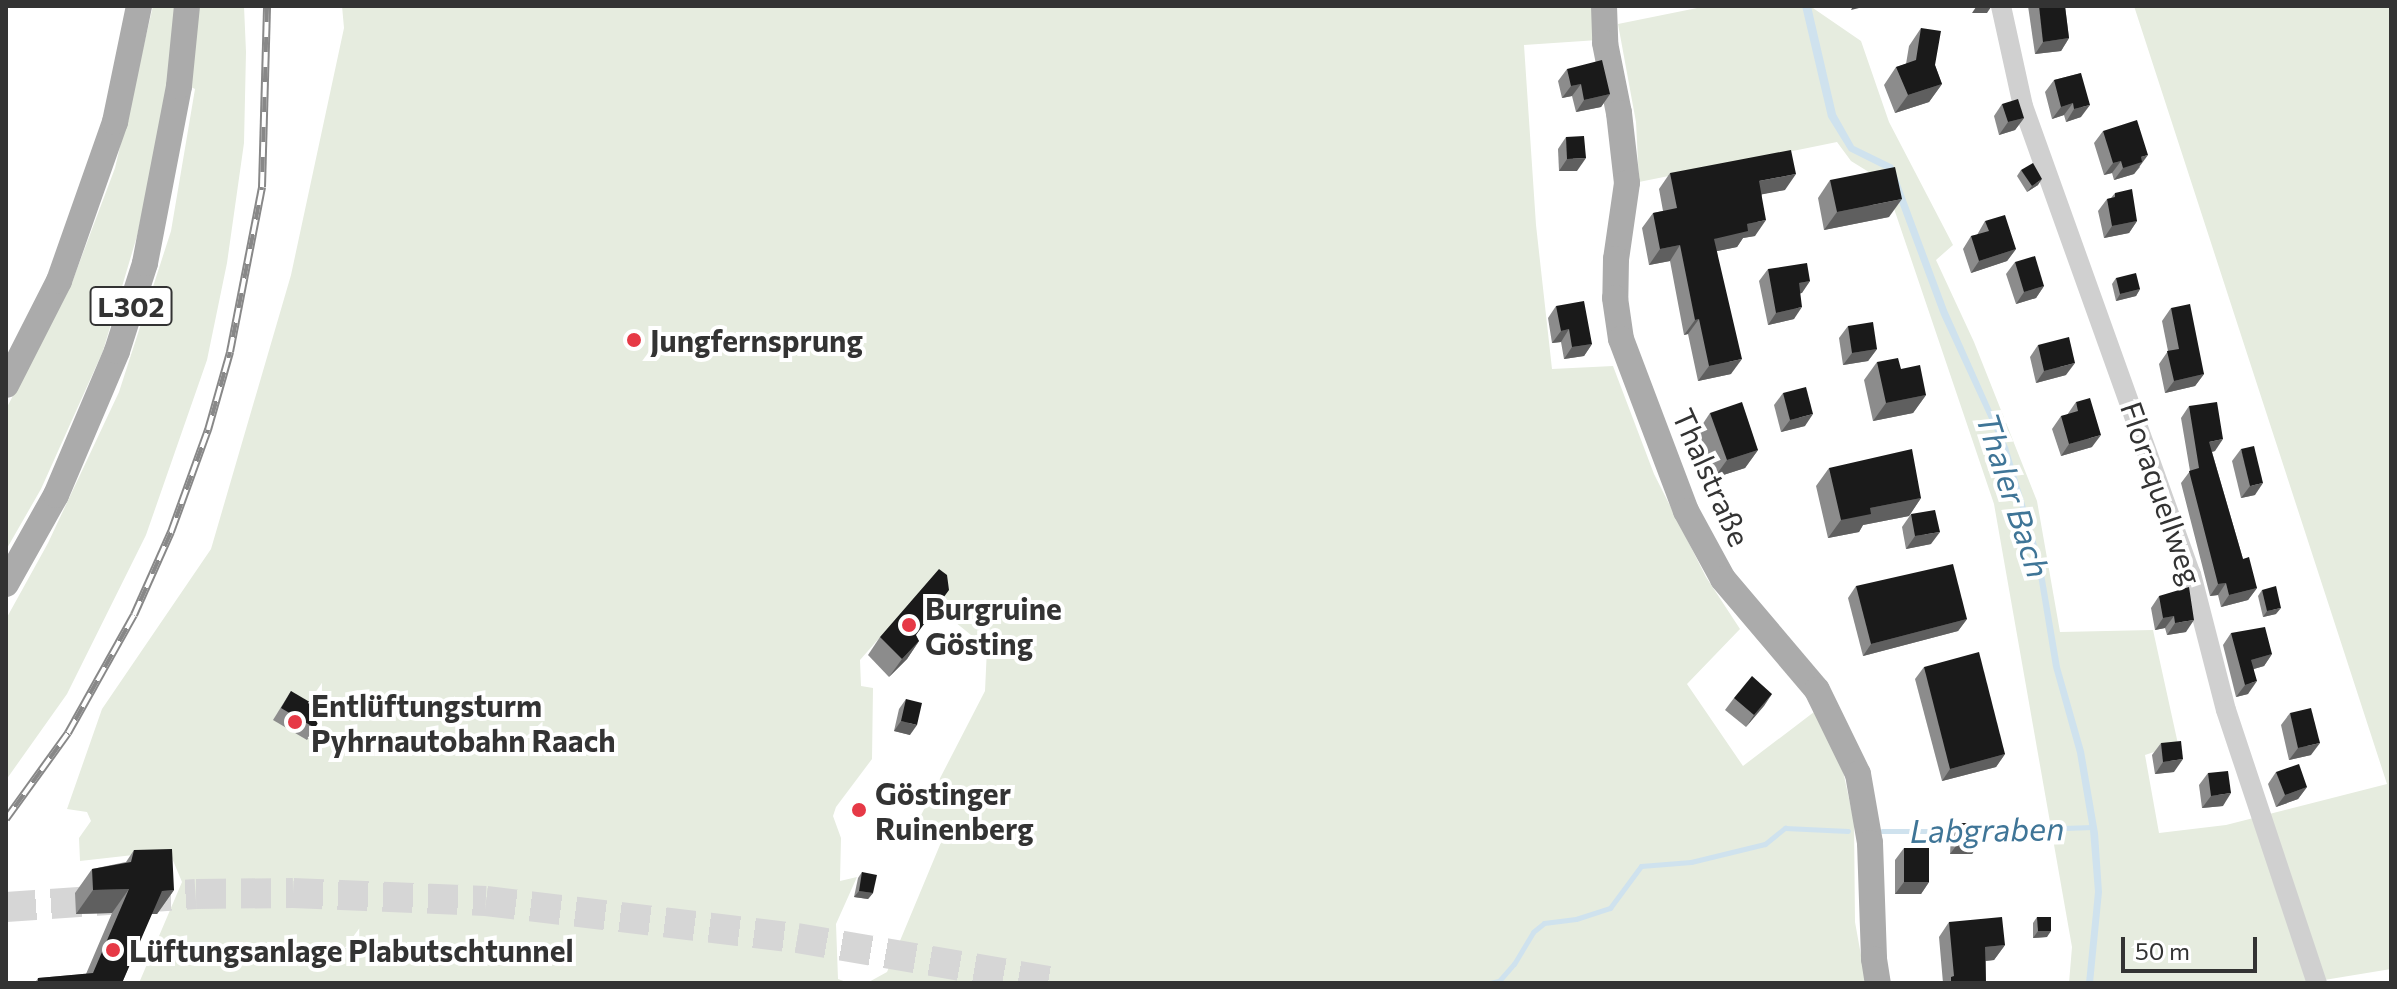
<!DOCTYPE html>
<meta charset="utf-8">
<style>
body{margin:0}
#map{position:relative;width:2397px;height:989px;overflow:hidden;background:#fff;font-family:Commissioner,sans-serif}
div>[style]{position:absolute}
.green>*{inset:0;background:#e6ecdf}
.water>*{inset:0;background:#cfe2ee}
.stream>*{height:5px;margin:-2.5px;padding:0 2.5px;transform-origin:2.5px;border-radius:2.5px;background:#cfe2ee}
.highway-tunnel>*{height:30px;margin-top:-15px;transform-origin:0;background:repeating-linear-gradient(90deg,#d6d6d6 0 30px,transparent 0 45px)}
.minor>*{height:20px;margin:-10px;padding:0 10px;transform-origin:10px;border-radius:10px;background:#d0d0d0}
.major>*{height:26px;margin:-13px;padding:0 13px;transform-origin:13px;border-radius:13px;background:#ababab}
.rail>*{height:8px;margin-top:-4px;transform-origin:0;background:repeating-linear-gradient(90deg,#fff 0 15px,#888 0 30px);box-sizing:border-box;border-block:2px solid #888}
.wall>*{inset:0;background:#8c8c8c}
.shaded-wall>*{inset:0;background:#5f5f5f}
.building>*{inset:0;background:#1a1a1a}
.dots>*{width:22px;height:22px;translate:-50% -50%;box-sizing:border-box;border:4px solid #fff;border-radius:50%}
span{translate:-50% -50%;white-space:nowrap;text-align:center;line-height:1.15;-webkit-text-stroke:8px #fff;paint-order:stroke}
.shield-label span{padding:2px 6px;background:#fff;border:2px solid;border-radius:6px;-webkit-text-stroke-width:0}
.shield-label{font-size:28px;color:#333;font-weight:700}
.poi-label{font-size:30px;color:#333;font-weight:700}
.left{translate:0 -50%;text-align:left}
.street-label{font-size:30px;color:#333}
.water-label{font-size:32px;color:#3f7597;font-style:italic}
.frame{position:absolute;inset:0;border:8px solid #333;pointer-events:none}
.scale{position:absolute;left:2121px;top:937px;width:136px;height:36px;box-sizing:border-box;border:4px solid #333;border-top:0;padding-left:10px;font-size:24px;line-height:28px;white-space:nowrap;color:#333;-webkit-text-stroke:6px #fff;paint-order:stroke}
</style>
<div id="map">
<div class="green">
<div style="clip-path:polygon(153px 6px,177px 6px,166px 104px,137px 236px,103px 351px,41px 489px,6px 550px,6px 409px,71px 285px,115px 168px)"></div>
<div style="clip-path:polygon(199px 6px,244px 6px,246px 52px,244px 143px,227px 263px,207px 360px,146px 535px,67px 694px,6px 780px,6px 619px,48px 543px,119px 392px,171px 231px,195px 89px,191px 87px)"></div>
<div style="clip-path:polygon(342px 6px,1594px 6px,1598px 40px,1524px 45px,1536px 225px,1552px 369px,1613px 366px,1654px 474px,1706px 577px,1740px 629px,1687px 684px,1743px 766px,1814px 712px,1843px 771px,1854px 822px,1855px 922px,1866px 983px,867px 983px,887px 972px,942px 840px,910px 815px,919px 819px,985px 691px,987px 648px,939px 609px,936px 592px,925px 586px,860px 660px,861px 686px,873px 688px,872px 759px,836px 807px,833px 816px,841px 838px,840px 881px,857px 877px,836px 924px,838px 979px,849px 983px,139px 983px,182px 882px,169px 851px,80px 861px,79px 838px,91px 821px,87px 812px,67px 809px,102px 709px,211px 549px,291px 275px,344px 28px)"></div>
<div style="clip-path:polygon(1707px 6px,1810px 6px,1861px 41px,1889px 122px,1953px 245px,1936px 260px,1974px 342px,2037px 501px,2060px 632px,2153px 630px,2178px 744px,2145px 755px,2159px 833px,2226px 825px,2387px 784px,2134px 6px,2391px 6px,2391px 969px,2306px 983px,2069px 983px,2072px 947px,1994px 504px,1885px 182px,1851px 161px,1837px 142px,1639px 182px,1636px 122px,1618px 24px)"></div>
</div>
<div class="water">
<div style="clip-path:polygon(1802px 6px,1811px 6px,1836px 114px,1854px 146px,1893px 165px,1947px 310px,2008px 447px,2042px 562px,2060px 667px,2084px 751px,2098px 833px,2102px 892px,2093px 983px,2086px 983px,2095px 892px,2090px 830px,2077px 753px,2053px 667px,2036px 563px,2003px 449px,1941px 315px,1887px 170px,1849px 151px,1828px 117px)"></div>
</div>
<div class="stream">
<div style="left:1882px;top:831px;width:75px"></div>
<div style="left:1975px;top:831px;width:118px;rotate:-1.9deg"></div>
<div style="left:1490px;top:983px;width:9px;rotate:-13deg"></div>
<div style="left:1499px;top:981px;width:23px;rotate:-49deg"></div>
<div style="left:1514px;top:964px;width:37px;rotate:-59deg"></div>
<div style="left:1533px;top:932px;width:14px;rotate:-39deg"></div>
<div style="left:1544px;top:923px;width:32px;rotate:-7deg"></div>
<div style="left:1576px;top:919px;width:36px;rotate:-18deg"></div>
<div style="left:1610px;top:908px;width:52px;rotate:-53.6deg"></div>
<div style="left:1641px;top:866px;width:50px;rotate:-4.6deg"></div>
<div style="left:1691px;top:862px;width:76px;rotate:-13.7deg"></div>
<div style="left:1765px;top:844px;width:26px;rotate:-39deg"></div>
<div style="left:1785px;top:828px;width:63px;rotate:2.7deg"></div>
</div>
<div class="highway-tunnel">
<div style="left:6px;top:907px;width:190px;rotate:-3.9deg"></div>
<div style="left:196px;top:894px;width:97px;rotate:-0.6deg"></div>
<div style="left:293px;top:893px;width:193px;rotate:2.4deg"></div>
<div style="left:486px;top:901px;width:313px;rotate:6.8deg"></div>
<div style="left:797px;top:938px;width:266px;rotate:9.7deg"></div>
</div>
<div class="minor">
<div style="left:2001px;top:6px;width:102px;rotate:77.6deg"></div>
<div style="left:2023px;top:106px;width:497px;rotate:70.3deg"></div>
<div style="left:2191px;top:574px;width:140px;rotate:75.6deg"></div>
<div style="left:2226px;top:710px;width:288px;rotate:71.6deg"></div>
</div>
<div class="major">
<div style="left:1604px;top:6px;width:37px;rotate:88deg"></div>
<div style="left:1605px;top:43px;width:71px;rotate:78.7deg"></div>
<div style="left:1619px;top:113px;width:70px;rotate:83.5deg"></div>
<div style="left:1627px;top:183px;width:77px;rotate:98.2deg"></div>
<div style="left:1616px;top:259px;width:39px;rotate:91deg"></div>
<div style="left:1615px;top:298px;width:41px;rotate:81.7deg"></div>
<div style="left:1621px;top:339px;width:184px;rotate:69.3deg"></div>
<div style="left:1686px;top:511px;width:77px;rotate:61.4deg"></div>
<div style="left:1723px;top:579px;width:145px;rotate:49.7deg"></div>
<div style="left:1817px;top:690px;width:93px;rotate:64deg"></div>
<div style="left:1858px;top:774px;width:70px;rotate:80.1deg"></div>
<div style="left:1870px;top:843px;width:116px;rotate:88deg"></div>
<div style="left:1874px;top:959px;width:24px;rotate:81deg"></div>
<div style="left:6px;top:385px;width:117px;rotate:-63deg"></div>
<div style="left:59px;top:281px;width:169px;rotate:-70.6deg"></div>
<div style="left:115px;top:122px;width:118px;rotate:-78.3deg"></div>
<div style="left:6px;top:584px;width:102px;rotate:-60.7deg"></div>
<div style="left:56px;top:495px;width:156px;rotate:-67deg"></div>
<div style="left:117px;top:351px;width:92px;rotate:-72.3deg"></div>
<div style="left:145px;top:263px;width:180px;rotate:-79.1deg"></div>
<div style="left:179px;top:86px;width:80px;rotate:-84.3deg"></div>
</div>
<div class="rail">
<div style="left:6px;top:819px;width:106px;rotate:-54.2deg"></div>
<div style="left:68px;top:733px;width:135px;rotate:-60.8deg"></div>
<div style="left:134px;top:615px;width:91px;rotate:-66deg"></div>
<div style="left:171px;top:532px;width:109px;rotate:-70.1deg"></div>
<div style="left:208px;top:430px;width:81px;rotate:-74.2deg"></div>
<div style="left:230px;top:352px;width:168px;rotate:-79deg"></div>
<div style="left:262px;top:187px;width:181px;rotate:-88.4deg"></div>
</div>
<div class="wall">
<div style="clip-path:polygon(2028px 6px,2065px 6px,2069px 38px,2061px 51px,2035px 54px)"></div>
<div style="clip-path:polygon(1921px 28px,1942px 84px,1929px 102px,1895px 113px,1884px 85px,1896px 67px,1906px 64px,1909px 46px)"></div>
<div style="clip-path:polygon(1567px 69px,1610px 94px,1601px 107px,1576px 112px,1572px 96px,1562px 98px,1558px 81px)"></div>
<div style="clip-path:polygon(2081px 73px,2081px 117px,2066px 122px,2064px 115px,2052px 119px,2045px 92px,2054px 80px)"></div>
<div style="clip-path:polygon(2002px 104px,2024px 118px,2015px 130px,1999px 135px,1994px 116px)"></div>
<div style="clip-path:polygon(2103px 131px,2140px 167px,2134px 174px,2114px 180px,2112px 173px,2104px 175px,2094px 143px)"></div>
<div style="clip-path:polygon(1566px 137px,1577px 171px,1559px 171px,1558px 149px)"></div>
<div style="clip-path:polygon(2021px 170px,2038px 185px,2027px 192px,2017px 176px)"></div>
<div style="clip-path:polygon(1670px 173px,1785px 190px,1762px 194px,1755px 236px,1743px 238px,1737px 247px,1717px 251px,1731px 374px,1698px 381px,1688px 334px,1684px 335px,1670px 261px,1649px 265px,1642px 228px,1653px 213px,1663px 211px,1659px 189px)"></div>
<div style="clip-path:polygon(1830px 180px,1889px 217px,1824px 230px,1818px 198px)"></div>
<div style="clip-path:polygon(2115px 193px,2137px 221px,2129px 233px,2104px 238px,2098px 211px,2107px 199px,2111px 198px)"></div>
<div style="clip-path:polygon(1985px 221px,2016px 249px,2007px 261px,1971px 273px,1963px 249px,1971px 236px,1977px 235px)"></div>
<div style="clip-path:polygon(2015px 262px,2044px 286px,2036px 298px,2016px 304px,2006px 274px)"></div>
<div style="clip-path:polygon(1768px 269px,1810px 281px,1800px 294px,1794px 319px,1768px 325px,1759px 281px)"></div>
<div style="clip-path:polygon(2116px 278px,2140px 289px,2136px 296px,2116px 301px,2112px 284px)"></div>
<div style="clip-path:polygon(1556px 306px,1592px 344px,1584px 356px,1564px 359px,1561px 342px,1552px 343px,1548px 318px)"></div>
<div style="clip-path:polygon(2171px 308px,2204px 374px,2195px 386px,2165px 393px,2159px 364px,2168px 351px,2162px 321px)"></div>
<div style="clip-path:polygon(1848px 326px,1877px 349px,1868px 361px,1843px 365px,1839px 338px)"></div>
<div style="clip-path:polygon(2038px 345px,2066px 375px,2036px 383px,2030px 357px)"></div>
<div style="clip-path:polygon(1877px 362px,1901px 369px,1926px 395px,1913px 413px,1873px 421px,1864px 380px)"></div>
<div style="clip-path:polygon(1783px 393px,1805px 426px,1781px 432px,1774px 405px)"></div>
<div style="clip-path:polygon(2076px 402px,2092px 447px,2061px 456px,2052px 429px,2061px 416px,2067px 415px)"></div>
<div style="clip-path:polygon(2189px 406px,2215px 451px,2212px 452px,2243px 559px,2257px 588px,2248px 600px,2221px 607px,2218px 595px,2210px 596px,2181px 483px,2190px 471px,2181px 418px)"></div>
<div style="clip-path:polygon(1710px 413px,1758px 450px,1745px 468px,1714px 478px,1698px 431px)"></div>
<div style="clip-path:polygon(2241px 449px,2255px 495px,2241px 498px,2232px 461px)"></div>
<div style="clip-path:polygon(1829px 468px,1921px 498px,1909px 516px,1863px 525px,1859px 532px,1828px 538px,1816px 486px)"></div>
<div style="clip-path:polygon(1911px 514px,1931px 544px,1906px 549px,1902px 527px)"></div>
<div style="clip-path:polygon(1856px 586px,1967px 619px,1958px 631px,1863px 656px,1848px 598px)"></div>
<div style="clip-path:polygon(2262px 590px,2276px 614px,2263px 617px,2258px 596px)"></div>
<div style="clip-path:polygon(2159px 596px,2186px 632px,2167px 635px,2165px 628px,2155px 630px,2151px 608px)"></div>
<div style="clip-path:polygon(2231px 633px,2272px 654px,2264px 666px,2254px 669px,2248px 694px,2236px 697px,2223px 645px)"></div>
<div style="clip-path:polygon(916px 636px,919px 641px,907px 659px,889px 677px,868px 655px,880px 637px)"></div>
<div style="clip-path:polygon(1924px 667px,2005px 754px,1996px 767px,1942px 781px,1915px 679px)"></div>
<div style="clip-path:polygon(291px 691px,315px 728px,307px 740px,273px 720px)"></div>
<div style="clip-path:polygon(1772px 694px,1746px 727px,1725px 710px,1734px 698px)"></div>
<div style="clip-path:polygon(906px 699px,910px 735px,894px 731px,899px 709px)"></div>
<div style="clip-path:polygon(2290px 713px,2311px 755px,2289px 760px,2281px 725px)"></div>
<div style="clip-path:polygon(2161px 743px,2174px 772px,2155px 774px,2152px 755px)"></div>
<div style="clip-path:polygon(2276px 772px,2307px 787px,2298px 799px,2276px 807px,2268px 784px)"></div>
<div style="clip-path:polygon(2208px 773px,2223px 806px,2202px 808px,2199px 785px)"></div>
<div style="clip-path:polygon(1959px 823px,1980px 842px,1972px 854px,1950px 854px,1951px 835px)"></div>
<div style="clip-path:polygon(1904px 848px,1929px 882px,1921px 894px,1895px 894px,1895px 860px)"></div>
<div style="clip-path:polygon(134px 850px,174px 890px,157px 914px,151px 914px,122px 983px,35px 983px,38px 978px,86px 974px,112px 913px,76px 914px,75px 893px,92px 869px,126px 862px)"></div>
<div style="clip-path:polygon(862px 872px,873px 893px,868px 899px,854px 897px,858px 878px)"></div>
<div style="clip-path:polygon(2037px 917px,2047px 937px,2033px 938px,2033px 923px)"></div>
<div style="clip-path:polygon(1949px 922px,2005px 945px,1994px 960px,1986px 961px,1986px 983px,1943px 983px,1939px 937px)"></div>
</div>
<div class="shaded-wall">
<div style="clip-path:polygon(1853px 6px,1867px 6px,1851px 10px)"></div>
<div style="clip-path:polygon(1976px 7px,1991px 7px,1987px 13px,1972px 13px)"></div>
<div style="clip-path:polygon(2069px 38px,2061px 51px,2035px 54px,2043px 42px)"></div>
<div style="clip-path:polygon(1581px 84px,1572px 96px,1562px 98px,1571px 86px)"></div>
<div style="clip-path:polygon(1942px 84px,1929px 102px,1895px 113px,1908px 95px)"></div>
<div style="clip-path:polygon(1610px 94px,1601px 107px,1576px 112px,1584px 100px)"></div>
<div style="clip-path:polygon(2073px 103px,2064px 115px,2052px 119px,2061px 107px)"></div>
<div style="clip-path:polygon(2090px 105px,2081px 117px,2066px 122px,2074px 109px)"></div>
<div style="clip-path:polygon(2024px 118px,2015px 130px,1999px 135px,2008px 122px)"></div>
<div style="clip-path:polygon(2148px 155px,2134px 174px,2114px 180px,2123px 168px,2141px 157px)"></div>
<div style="clip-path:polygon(1586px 158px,1577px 171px,1559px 171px,1567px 159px)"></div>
<div style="clip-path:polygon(2121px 161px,2112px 173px,2104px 175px,2113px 163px)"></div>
<div style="clip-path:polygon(1796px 174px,1785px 190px,1748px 197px,1759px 181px)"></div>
<div style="clip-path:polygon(2042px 179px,2038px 185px,2027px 192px,2032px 186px)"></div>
<div style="clip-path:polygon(1902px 199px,1889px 217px,1824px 230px,1837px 212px)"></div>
<div style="clip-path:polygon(1766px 220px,1755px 236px,1743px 238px,1737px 247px,1703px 254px,1714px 239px,1747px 224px)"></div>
<div style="clip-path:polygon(2137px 221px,2129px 233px,2104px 238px,2112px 226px)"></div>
<div style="clip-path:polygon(1680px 245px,1670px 261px,1649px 265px,1660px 249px)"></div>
<div style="clip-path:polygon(2016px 249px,2007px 261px,1971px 273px,1979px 261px)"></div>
<div style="clip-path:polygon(1810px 281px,1802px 293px,1791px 295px,1799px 283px)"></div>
<div style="clip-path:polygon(2044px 286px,2036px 298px,2016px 304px,2024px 292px)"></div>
<div style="clip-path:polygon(2140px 289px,2136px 296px,2116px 301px,2120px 294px)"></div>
<div style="clip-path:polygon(1802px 307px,1794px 319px,1768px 325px,1776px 313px)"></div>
<div style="clip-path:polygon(1699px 319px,1688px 334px,1684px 335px,1695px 320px)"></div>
<div style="clip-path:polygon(1569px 329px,1561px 342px,1552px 343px,1561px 331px)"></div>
<div style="clip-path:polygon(1592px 344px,1584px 356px,1564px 359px,1572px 347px)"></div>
<div style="clip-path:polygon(1877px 349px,1868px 361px,1843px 365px,1852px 353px)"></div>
<div style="clip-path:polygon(1742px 359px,1731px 374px,1698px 381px,1709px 366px)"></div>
<div style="clip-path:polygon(2075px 363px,2066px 375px,2036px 383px,2044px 371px)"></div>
<div style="clip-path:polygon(2204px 374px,2195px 386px,2165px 393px,2174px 381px)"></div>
<div style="clip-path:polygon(1926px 395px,1913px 413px,1873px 421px,1886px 403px)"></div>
<div style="clip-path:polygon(1813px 414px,1805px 426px,1781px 432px,1790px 420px)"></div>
<div style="clip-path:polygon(2101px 435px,2092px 447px,2061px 456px,2069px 444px)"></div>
<div style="clip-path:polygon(2223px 439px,2215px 451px,2201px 454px,2209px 442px)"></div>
<div style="clip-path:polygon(1758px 450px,1745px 468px,1714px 478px,1727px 460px)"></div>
<div style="clip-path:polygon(2263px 483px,2255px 495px,2241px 498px,2250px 486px)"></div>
<div style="clip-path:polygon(1921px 498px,1909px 516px,1863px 525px,1859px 532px,1828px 538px,1841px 520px,1870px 508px)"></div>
<div style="clip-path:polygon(1940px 532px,1931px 544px,1906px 549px,1915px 536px)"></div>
<div style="clip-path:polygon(2226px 583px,2218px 595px,2210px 596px,2218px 584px)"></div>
<div style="clip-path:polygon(2257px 588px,2248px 600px,2221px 607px,2229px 595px)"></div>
<div style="clip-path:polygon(2281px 608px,2276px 614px,2263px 617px,2267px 611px)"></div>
<div style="clip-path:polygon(2174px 616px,2165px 628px,2155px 630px,2163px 618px)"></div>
<div style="clip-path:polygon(1967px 619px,1958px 631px,1863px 656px,1871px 644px)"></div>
<div style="clip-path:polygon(2194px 620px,2186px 632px,2167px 635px,2175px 623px)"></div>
<div style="clip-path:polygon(919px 641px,907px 659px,889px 677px,902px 659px)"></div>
<div style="clip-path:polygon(2272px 654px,2264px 666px,2243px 672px,2251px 660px)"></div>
<div style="clip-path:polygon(2257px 681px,2248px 694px,2236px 697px,2245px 685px)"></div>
<div style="clip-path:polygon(1772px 694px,1764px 706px,1746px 727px,1754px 715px)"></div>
<div style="clip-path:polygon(901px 721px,917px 725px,910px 735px,894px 731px)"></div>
<div style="clip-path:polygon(2320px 743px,2311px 755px,2289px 760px,2298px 748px)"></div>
<div style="clip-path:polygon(2005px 754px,1996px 767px,1942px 781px,1950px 769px)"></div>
<div style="clip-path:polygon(2183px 759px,2174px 772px,2155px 774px,2163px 762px)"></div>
<div style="clip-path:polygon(2307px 787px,2298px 799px,2276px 807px,2285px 795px)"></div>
<div style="clip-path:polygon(2231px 793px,2223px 806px,2202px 808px,2211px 796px)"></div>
<div style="clip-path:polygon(1959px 842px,1980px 842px,1972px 854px,1950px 854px)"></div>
<div style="clip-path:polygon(1904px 882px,1929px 882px,1921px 894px,1895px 894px)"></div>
<div style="clip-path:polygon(129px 889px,112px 913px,76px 914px,93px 890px)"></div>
<div style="clip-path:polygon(174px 890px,157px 914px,145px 914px,162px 891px)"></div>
<div style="clip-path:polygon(859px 891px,873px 893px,868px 899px,854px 897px)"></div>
<div style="clip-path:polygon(2038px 931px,2051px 931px,2047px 937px,2033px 938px)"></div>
<div style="clip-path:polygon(2005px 945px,1994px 960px,1975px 962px,1985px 947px)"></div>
</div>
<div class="building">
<div style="clip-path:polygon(2039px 6px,2065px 6px,2069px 38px,2043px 42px)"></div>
<div style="clip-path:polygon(1921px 28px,1941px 31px,1935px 65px,1942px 84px,1908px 95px,1896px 67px,1916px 60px)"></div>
<div style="clip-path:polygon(1602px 60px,1610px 94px,1584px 100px,1581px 84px,1571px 86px,1567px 69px)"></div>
<div style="clip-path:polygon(2081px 73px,2090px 105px,2074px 109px,2073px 103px,2061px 107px,2054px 80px)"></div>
<div style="clip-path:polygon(2018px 99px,2024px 118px,2008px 122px,2002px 104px)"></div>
<div style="clip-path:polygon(2137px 120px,2148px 155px,2141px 157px,2142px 162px,2123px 168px,2121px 161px,2113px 163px,2103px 131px)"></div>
<div style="clip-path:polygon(1584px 136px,1586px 158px,1567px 159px,1566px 137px)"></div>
<div style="clip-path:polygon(1791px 150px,1796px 174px,1759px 181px,1766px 220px,1747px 224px,1748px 231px,1714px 239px,1742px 359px,1709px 366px,1699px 319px,1695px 320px,1680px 245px,1660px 249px,1653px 213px,1677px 208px,1670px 173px)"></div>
<div style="clip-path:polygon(2033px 163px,2042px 179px,2032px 186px,2021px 170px)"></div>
<div style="clip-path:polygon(1895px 167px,1902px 199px,1837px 212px,1830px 180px)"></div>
<div style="clip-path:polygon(2132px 189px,2137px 221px,2112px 226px,2107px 199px,2115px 197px,2115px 193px)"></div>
<div style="clip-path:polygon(2005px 215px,2016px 249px,1979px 261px,1971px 236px,1989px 231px,1985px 221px)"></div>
<div style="clip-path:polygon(2035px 256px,2044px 286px,2024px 292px,2015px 262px)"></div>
<div style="clip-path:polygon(1807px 263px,1810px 281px,1799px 283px,1802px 307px,1776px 313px,1768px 269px)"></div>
<div style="clip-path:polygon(2136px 273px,2140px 289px,2120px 294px,2116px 278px)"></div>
<div style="clip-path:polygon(1584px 301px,1592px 344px,1572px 347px,1569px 329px,1561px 331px,1556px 306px)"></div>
<div style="clip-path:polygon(2190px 304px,2204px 374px,2174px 381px,2167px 351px,2179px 349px,2171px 308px)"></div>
<div style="clip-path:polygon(1873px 322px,1877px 349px,1852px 353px,1848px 326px)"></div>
<div style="clip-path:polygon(2069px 337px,2075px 363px,2044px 371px,2038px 345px)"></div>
<div style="clip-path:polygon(1898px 358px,1901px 369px,1920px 365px,1926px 395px,1886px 403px,1877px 362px)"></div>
<div style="clip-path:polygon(1806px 387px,1813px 414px,1790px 420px,1783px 393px)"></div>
<div style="clip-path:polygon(2090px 398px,2101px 435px,2069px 444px,2061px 416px,2078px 411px,2076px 402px)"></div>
<div style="clip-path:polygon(1742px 402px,1758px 450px,1727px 460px,1710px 413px)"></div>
<div style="clip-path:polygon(2217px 402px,2223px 439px,2209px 442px,2243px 559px,2249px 557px,2257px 588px,2229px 595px,2226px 583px,2218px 584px,2189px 471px,2199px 468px,2189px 406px)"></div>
<div style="clip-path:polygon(2254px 446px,2263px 483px,2250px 486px,2241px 449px)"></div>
<div style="clip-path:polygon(1912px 449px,1921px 498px,1870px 508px,1871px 514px,1841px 520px,1829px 468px)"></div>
<div style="clip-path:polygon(1935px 510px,1940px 532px,1915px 536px,1911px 514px)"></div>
<div style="clip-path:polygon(1953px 564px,1967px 619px,1871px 644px,1856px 586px)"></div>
<div style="clip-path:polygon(939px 569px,947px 575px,949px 590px,916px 635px,919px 641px,902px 659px,880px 637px)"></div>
<div style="clip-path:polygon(2276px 586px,2281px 608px,2267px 611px,2262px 590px)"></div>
<div style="clip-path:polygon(2189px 587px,2194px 620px,2175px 623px,2174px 616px,2163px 618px,2159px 596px)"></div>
<div style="clip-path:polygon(2265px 627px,2272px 654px,2251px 660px,2257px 681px,2245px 685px,2231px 633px)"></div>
<div style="clip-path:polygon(1979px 652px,2005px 754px,1950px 769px,1924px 667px)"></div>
<div style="clip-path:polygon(1752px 676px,1772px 694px,1754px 715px,1734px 698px)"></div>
<div style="clip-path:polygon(291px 691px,325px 711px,315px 728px,281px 708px)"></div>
<div style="clip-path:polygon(906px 699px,922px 703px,917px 725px,901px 721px)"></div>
<div style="clip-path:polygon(2311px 708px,2320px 743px,2298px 748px,2290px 713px)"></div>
<div style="clip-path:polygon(2181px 741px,2183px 759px,2163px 762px,2161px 743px)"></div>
<div style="clip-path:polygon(2299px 764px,2307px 787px,2285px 795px,2276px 772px)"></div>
<div style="clip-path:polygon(2228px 771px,2231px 793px,2211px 796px,2208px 773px)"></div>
<div style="clip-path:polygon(1959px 823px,1981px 823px,1980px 842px,1959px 842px)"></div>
<div style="clip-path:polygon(1904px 848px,1929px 848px,1929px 882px,1904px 882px)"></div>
<div style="clip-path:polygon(172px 849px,174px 890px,162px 891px,122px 983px,38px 983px,38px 978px,93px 973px,129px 889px,93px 890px,92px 869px,131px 862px,134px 850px)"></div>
<div style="clip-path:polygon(862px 872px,877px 875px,873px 893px,859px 891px)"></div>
<div style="clip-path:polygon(2002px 917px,2005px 945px,1985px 947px,1986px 983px,1951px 983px,1951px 977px,1954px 976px,1949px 922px)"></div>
<div style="clip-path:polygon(2037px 917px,2051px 917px,2051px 931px,2038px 931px)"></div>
</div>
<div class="dots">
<div style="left:634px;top:340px;background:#e63946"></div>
<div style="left:909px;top:625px;background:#e63946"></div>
<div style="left:295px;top:722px;background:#e63946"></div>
<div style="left:859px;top:810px;background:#e63946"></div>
<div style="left:113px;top:950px;background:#e63946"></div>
</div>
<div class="shield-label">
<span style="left:131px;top:306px">L302</span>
</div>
<div class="poi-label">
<span class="left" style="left:650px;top:340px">Jungfernsprung</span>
<span class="left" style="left:925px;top:625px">Burgruine<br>Gösting</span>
<span class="left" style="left:311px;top:722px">Entlüftungsturm<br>Pyhrnautobahn Raach</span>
<span class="left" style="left:875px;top:810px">Göstinger<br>Ruinenberg</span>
<span class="left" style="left:129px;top:950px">Lüftungsanlage Plabutschtunnel</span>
</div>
<div class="street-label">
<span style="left:1712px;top:477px;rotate:66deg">Thalstraße</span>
<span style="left:2162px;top:493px;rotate:71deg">Floraquellweg</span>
</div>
<div class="water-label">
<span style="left:2014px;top:495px;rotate:72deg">Thaler Bach</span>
<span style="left:1987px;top:829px;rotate:-1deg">Labgraben</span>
</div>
<div class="frame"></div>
<div class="scale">50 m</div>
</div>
